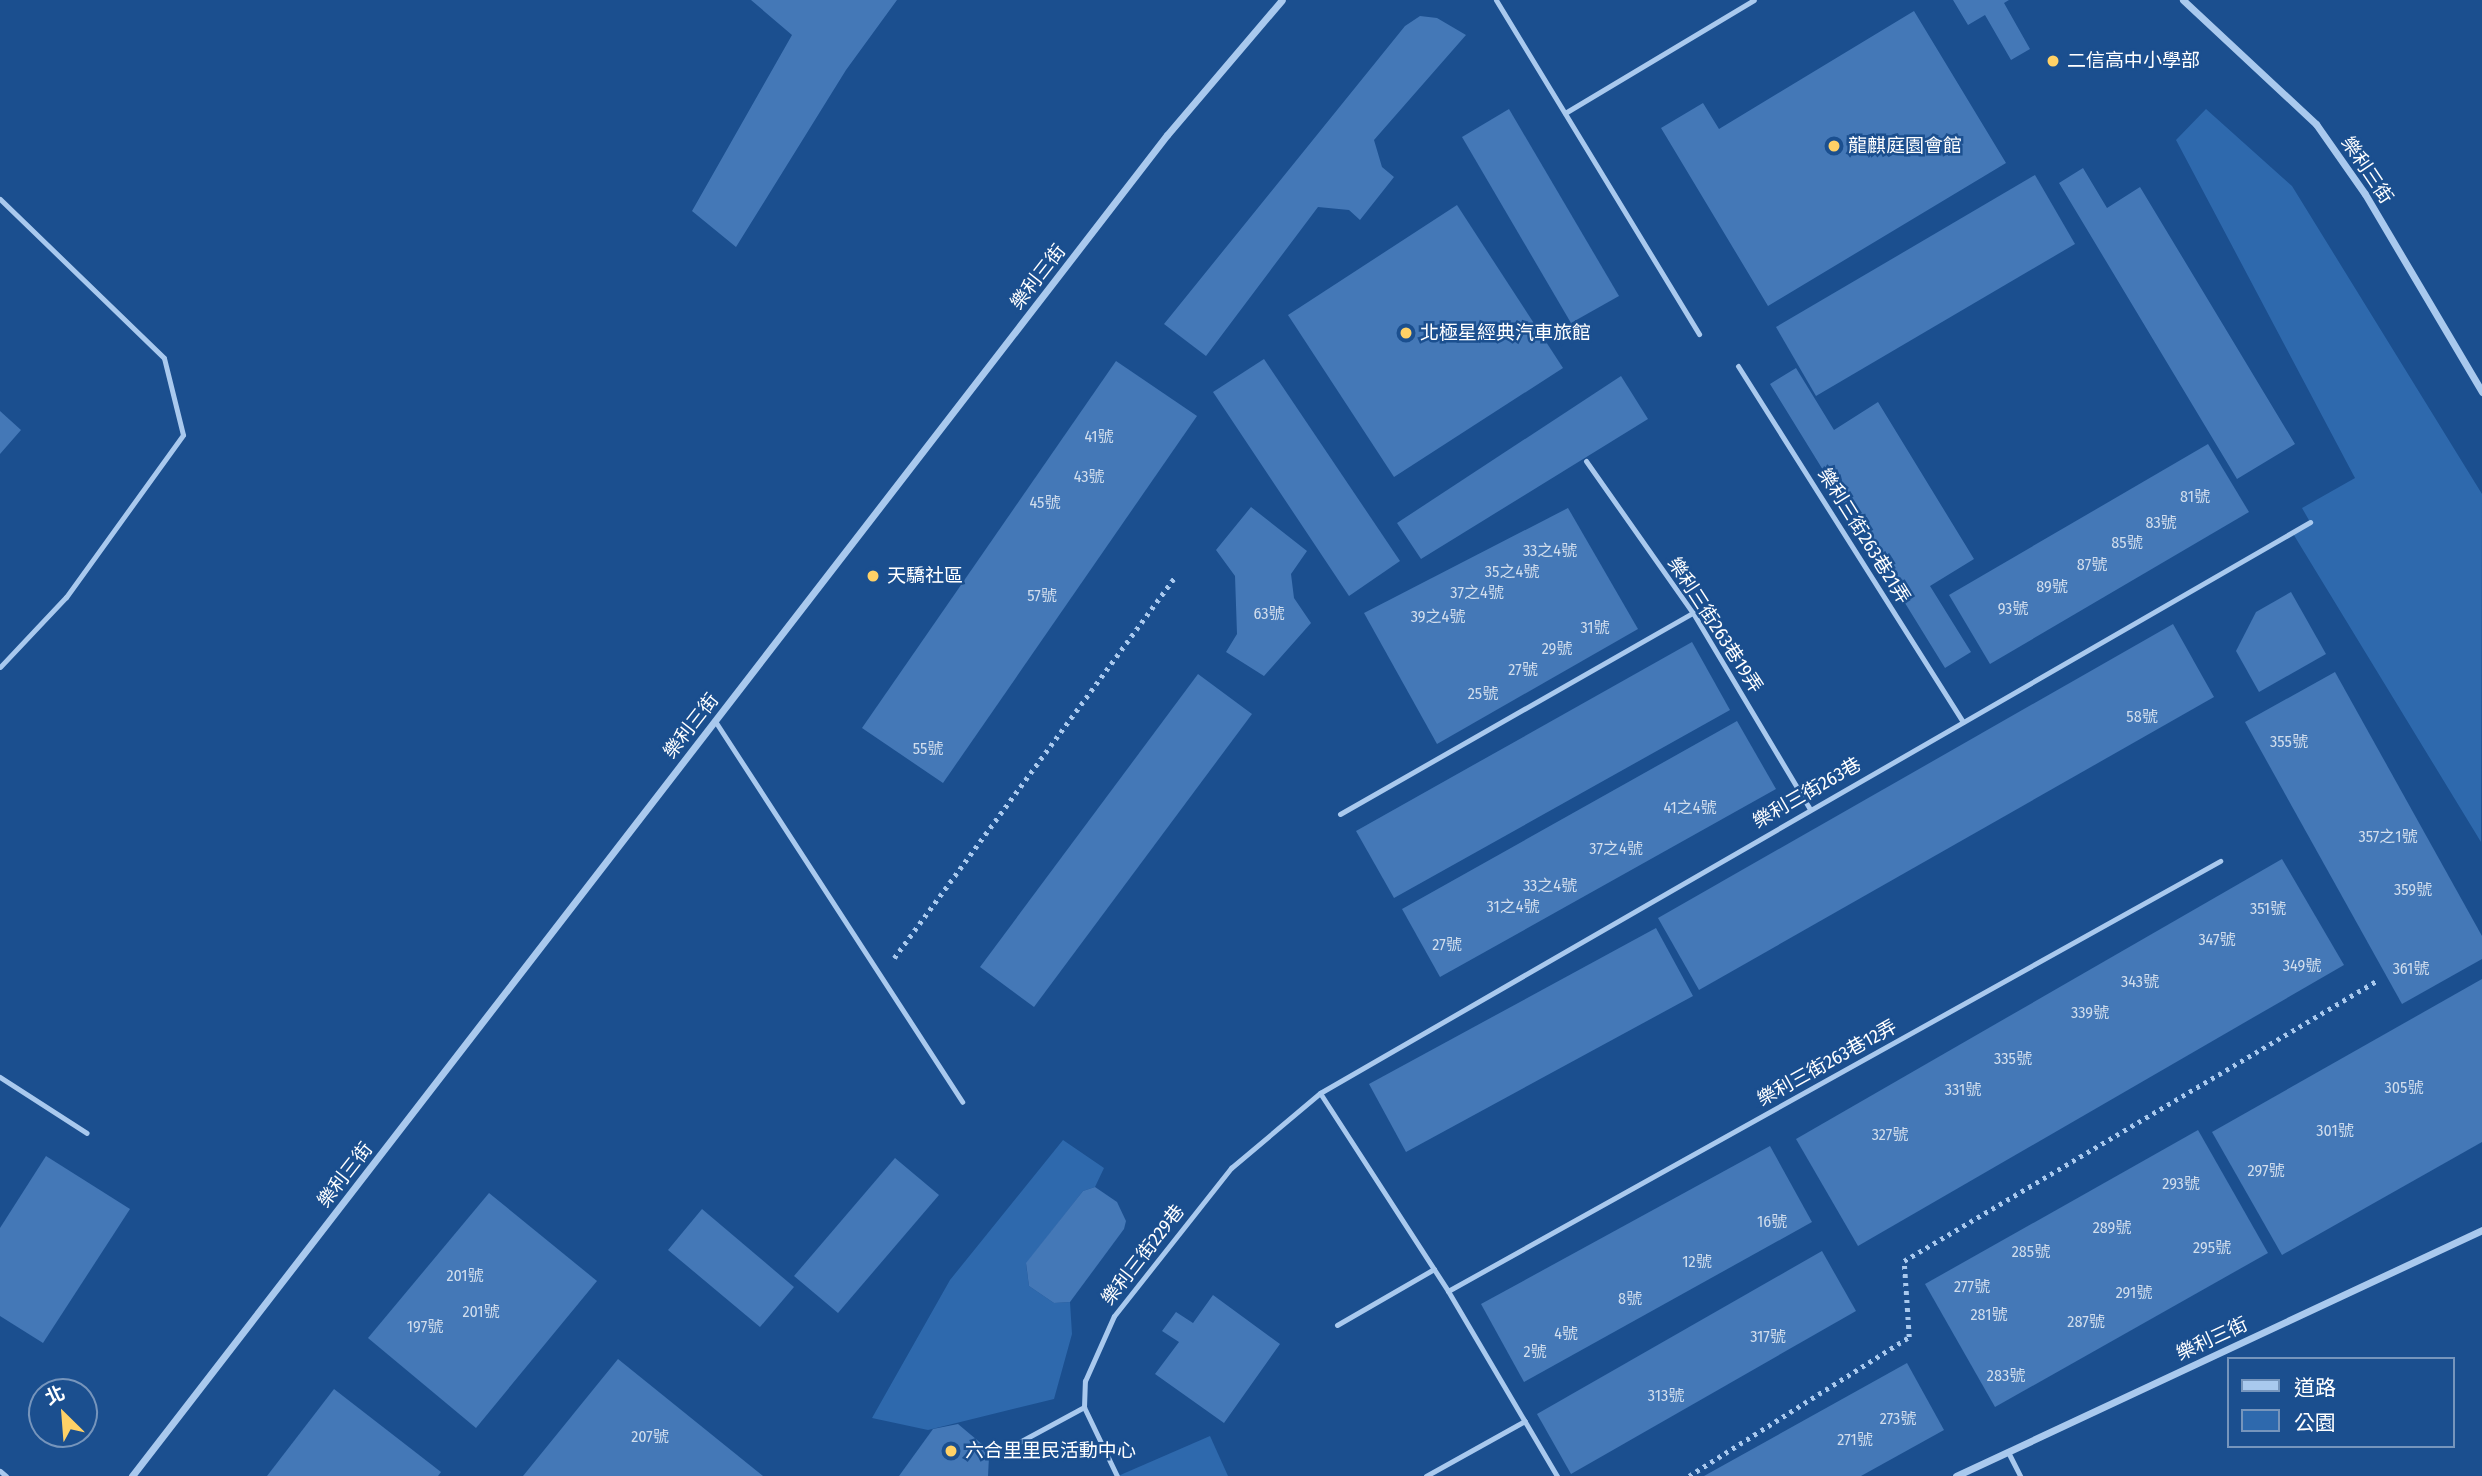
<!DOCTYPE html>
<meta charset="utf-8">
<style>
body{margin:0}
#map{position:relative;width:2482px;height:1476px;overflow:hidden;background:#1b4f8f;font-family:"Fira Sans Condensed","Noto Sans TC",sans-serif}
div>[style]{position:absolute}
.green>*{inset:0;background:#2e69ad}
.building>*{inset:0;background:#4478b7}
.path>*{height:4.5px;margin-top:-2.25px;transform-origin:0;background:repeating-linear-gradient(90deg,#a9c9ee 0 3.5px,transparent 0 8.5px)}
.service>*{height:5px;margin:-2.5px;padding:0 2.5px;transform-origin:2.5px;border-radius:2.5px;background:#a9c9ee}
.minor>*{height:7px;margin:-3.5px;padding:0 3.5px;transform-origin:3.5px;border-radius:3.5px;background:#a9c9ee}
.dots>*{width:19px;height:19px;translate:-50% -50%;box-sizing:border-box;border:4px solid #1b4f8f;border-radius:50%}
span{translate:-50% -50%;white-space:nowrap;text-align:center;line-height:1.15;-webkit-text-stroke:5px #1b4f8f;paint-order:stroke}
.number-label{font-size:16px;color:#d0dded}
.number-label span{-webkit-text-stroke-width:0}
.poi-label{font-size:19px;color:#fff}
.left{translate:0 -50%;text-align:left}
.street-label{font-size:19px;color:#fff}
.legend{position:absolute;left:2227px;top:1357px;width:228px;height:91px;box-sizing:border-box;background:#1b4f8f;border:2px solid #7695bc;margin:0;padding:9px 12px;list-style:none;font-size:21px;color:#fff}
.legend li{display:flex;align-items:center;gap:14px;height:35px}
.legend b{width:35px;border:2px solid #7695bc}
.north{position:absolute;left:28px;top:1378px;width:70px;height:70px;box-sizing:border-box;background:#1b4f8f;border:2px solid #7695bc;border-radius:50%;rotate:335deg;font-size:19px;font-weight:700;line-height:28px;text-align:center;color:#fff}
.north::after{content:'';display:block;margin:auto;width:24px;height:32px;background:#ffd166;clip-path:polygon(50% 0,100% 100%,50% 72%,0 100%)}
</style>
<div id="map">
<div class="green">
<div style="clip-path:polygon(2206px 109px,2292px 186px,2482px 494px,2481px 842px,2292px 532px,2310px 522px,2302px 508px,2355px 478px,2176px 140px)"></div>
<div style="clip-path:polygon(1063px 1140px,1104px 1168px,1095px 1187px,1083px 1191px,1026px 1264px,1029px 1286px,1054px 1303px,1070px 1302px,1072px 1334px,1054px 1399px,928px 1430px,872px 1418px,950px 1280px)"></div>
<div style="clip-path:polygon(1210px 1436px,1228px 1476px,1118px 1476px)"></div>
</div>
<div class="building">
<div style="clip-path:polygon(751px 0,897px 0,846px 70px,736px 247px,692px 211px,792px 35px)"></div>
<div style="clip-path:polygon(1953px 0,2009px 0,2004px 3px,2030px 49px,2011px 60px,1985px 15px,1968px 25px)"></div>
<div style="clip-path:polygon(1914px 11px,2006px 163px,1768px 306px,1661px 128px,1703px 103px,1719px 129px)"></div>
<div style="clip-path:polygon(1420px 16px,1437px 18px,1466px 35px,1374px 140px,1382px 167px,1394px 177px,1360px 220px,1349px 210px,1318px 207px,1206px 356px,1164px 324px,1405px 26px)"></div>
<div style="clip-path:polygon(1509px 109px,1619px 296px,1571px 323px,1462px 137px)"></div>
<div style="clip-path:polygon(2083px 168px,2107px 208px,2140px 187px,2295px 444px,2237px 479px,2059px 183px)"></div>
<div style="clip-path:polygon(2035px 175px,2075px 244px,1816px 396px,1776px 327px)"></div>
<div style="clip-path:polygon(1457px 205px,1563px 368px,1394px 477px,1288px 315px)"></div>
<div style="clip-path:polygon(1264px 359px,1400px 561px,1349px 596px,1213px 392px)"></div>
<div style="clip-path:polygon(1116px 361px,1197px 416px,943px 783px,862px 728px)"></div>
<div style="clip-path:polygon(1796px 368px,1834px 430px,1878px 402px,1974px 559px,1930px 586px,1971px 652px,1945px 668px,1770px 384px)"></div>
<div style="clip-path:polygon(1621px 376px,1648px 419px,1421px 559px,1397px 523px)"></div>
<div style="clip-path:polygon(0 411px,21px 430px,0 454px)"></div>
<div style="clip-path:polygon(2208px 444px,2249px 512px,1990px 664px,1949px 595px)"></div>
<div style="clip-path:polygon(1251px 507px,1307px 551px,1291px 574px,1294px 598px,1311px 623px,1264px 676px,1226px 652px,1237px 634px,1235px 576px,1216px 550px)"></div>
<div style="clip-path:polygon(1568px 508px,1638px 629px,1437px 744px,1364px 613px)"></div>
<div style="clip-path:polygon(2291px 592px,2326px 654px,2259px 692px,2236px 651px,2256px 612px)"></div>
<div style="clip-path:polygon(2173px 624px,2214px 697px,1699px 990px,1658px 918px)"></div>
<div style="clip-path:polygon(1692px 642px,1730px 710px,1394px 898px,1356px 831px)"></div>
<div style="clip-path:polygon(2335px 672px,2482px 936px,2482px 959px,2402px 1004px,2245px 722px)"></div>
<div style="clip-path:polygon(1198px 674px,1252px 714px,1034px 1007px,980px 967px)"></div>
<div style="clip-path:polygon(1737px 721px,1776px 789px,1440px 977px,1402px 909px)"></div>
<div style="clip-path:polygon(2282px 859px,2344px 965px,1858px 1246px,1796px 1139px)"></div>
<div style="clip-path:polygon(1656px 928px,1693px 996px,1406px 1152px,1369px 1084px)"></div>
<div style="clip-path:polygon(2482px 979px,2482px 1142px,2282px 1255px,2212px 1132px)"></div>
<div style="clip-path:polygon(2198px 1130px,2268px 1253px,1995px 1407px,1925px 1284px)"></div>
<div style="clip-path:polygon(1770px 1146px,1812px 1222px,1524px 1382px,1481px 1304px)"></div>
<div style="clip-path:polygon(46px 1156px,130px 1209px,43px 1343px,0 1316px,0 1228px)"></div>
<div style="clip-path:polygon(895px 1158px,939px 1195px,838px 1313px,794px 1276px)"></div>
<div style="clip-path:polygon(1095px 1187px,1117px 1202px,1126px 1221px,1124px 1229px,1070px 1302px,1054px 1303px,1029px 1286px,1026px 1263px,1083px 1191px)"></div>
<div style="clip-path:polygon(489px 1193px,597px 1281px,476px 1428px,368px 1338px)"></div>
<div style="clip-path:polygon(702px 1209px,794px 1287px,760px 1327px,668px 1250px)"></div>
<div style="clip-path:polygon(1822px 1251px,1856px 1311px,1571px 1474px,1537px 1414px)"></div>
<div style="clip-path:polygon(1213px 1295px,1280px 1344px,1224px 1423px,1155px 1374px,1179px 1342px,1162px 1331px,1176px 1312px,1193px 1323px)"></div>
<div style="clip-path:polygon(618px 1359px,763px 1476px,523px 1476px)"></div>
<div style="clip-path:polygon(1907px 1363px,1944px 1430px,1861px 1476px,1704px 1476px)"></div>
<div style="clip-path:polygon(334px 1389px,441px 1472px,438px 1476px,267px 1476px)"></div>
<div style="clip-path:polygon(958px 1424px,983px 1445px,989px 1457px,988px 1476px,899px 1476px,933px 1429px)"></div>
</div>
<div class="path">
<div style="left:894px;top:958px;width:473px;rotate:-53.6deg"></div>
<div style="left:1689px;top:1476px;width:260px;rotate:-32.3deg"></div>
<div style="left:1909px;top:1337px;width:76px;rotate:-93.8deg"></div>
<div style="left:1904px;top:1261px;width:551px;rotate:-30.66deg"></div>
</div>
<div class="service">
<div style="left:1496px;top:0;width:391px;rotate:58.7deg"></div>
<div style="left:1565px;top:113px;width:220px;rotate:-30.9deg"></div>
<div style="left:0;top:199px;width:228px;rotate:44.1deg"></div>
<div style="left:164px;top:358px;width:79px;rotate:76.1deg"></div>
<div style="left:183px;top:435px;width:200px;rotate:125.8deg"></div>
<div style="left:66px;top:597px;width:96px;rotate:133.3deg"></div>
<div style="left:1738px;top:366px;width:421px;rotate:57.7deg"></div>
<div style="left:1586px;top:461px;width:186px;rotate:54.9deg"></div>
<div style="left:1693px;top:613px;width:228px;rotate:59.2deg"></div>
<div style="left:715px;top:721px;width:454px;rotate:57deg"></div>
<div style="left:1340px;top:814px;width:406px;rotate:-29.7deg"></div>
<div style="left:0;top:1077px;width:103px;rotate:32.8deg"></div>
<div style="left:1320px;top:1093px;width:236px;rotate:57.1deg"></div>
<div style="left:1448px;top:1291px;width:215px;rotate:59.5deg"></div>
<div style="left:1448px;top:1291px;width:884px;rotate:-29.12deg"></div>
<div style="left:1337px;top:1325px;width:112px;rotate:-30deg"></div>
<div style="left:1012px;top:1446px;width:82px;rotate:-28.4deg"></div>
<div style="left:2008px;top:1452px;width:27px;rotate:63deg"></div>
<div style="left:0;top:1471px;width:8px;rotate:40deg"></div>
<div style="left:1117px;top:1476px;width:76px;rotate:-115.6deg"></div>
<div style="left:1084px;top:1407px;width:26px;rotate:-88deg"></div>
<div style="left:1085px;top:1381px;width:71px;rotate:-66deg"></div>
<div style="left:1114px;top:1316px;width:189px;rotate:-51.7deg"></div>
<div style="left:1231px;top:1168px;width:116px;rotate:-40.1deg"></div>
<div style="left:1320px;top:1093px;width:1143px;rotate:-29.97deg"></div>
<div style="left:1426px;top:1476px;width:113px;rotate:-29.1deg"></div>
</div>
<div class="minor">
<div style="left:2183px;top:0;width:182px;rotate:43deg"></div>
<div style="left:2316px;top:124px;width:85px;rotate:55deg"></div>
<div style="left:2365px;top:194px;width:230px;rotate:59.4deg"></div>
<div style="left:132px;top:1476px;width:1694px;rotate:-52.34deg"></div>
<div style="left:1167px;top:135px;width:177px;rotate:-49.6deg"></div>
<div style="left:1956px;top:1476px;width:581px;rotate:-25.06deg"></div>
</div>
<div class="dots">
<div style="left:2053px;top:61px;background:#ffd166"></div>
<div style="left:1834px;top:146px;background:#ffd166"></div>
<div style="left:1406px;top:333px;background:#ffd166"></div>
<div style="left:873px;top:576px;background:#ffd166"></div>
<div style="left:951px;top:1451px;background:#ffd166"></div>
</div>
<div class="number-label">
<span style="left:1099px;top:437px">41號</span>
<span style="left:1089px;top:477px">43號</span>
<span style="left:2195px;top:497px">81號</span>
<span style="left:1045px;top:503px">45號</span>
<span style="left:2161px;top:523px">83號</span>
<span style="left:2127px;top:543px">85號</span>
<span style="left:1550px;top:551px">33之4號</span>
<span style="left:2092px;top:565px">87號</span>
<span style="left:1512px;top:572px">35之4號</span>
<span style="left:2052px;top:587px">89號</span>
<span style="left:1477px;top:593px">37之4號</span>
<span style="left:1042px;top:596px">57號</span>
<span style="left:2013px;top:609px">93號</span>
<span style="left:1269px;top:614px">63號</span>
<span style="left:1438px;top:617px">39之4號</span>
<span style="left:1595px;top:628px">31號</span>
<span style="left:1557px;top:649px">29號</span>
<span style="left:1523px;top:670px">27號</span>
<span style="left:1483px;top:694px">25號</span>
<span style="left:2142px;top:717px">58號</span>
<span style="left:2289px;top:742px">355號</span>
<span style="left:928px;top:749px">55號</span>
<span style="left:1690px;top:808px">41之4號</span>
<span style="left:2388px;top:837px">357之1號</span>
<span style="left:1616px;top:849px">37之4號</span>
<span style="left:1550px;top:886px">33之4號</span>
<span style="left:2413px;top:890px">359號</span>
<span style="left:1513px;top:907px">31之4號</span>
<span style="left:2268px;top:909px">351號</span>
<span style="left:2217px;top:940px">347號</span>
<span style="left:1447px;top:945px">27號</span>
<span style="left:2302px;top:966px">349號</span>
<span style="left:2411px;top:969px">361號</span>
<span style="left:2140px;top:982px">343號</span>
<span style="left:2090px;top:1013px">339號</span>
<span style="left:2013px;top:1059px">335號</span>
<span style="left:2404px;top:1088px">305號</span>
<span style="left:1963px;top:1090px">331號</span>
<span style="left:2335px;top:1131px">301號</span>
<span style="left:1890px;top:1135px">327號</span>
<span style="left:2266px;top:1171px">297號</span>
<span style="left:2181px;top:1184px">293號</span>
<span style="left:1772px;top:1222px">16號</span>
<span style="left:2112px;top:1228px">289號</span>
<span style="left:2212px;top:1248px">295號</span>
<span style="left:2031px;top:1252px">285號</span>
<span style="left:1697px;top:1262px">12號</span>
<span style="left:465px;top:1276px">201號</span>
<span style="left:1972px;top:1287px">277號</span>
<span style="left:2134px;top:1293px">291號</span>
<span style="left:1630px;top:1299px">8號</span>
<span style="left:481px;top:1312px">201號</span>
<span style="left:1989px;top:1315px">281號</span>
<span style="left:2086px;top:1322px">287號</span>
<span style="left:425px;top:1327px">197號</span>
<span style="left:1566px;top:1334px">4號</span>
<span style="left:1768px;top:1337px">317號</span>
<span style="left:1535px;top:1352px">2號</span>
<span style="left:2006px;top:1376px">283號</span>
<span style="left:1666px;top:1396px">313號</span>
<span style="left:1898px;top:1419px">273號</span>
<span style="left:650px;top:1437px">207號</span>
<span style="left:1855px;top:1440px">271號</span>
</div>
<div class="poi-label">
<span class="left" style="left:2067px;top:61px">二信高中小學部</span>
<span class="left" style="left:1848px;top:146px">龍麒庭園會館</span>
<span class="left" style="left:1420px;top:333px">北極星經典汽車旅館</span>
<span class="left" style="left:887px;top:576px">天驕社區</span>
<span class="left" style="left:965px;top:1451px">六合里里民活動中心</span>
</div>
<div class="street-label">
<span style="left:2367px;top:170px;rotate:56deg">樂利三街</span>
<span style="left:1038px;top:277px;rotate:-52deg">樂利三街</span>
<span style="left:1864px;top:536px;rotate:58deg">樂利三街263巷21弄</span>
<span style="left:1715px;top:625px;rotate:57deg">樂利三街263巷19弄</span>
<span style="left:691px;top:726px;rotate:-52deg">樂利三街</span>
<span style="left:1807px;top:793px;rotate:-30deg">樂利三街263巷</span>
<span style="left:1827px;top:1063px;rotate:-29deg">樂利三街263巷12弄</span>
<span style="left:345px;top:1175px;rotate:-52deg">樂利三街</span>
<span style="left:1143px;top:1255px;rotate:-52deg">樂利三街229巷</span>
<span style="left:2212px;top:1339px;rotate:-25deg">樂利三街</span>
</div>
<ul class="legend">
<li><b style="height:9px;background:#a9c9ee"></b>道路</li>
<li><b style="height:19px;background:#2e69ad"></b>公園</li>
</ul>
<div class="north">北</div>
</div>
